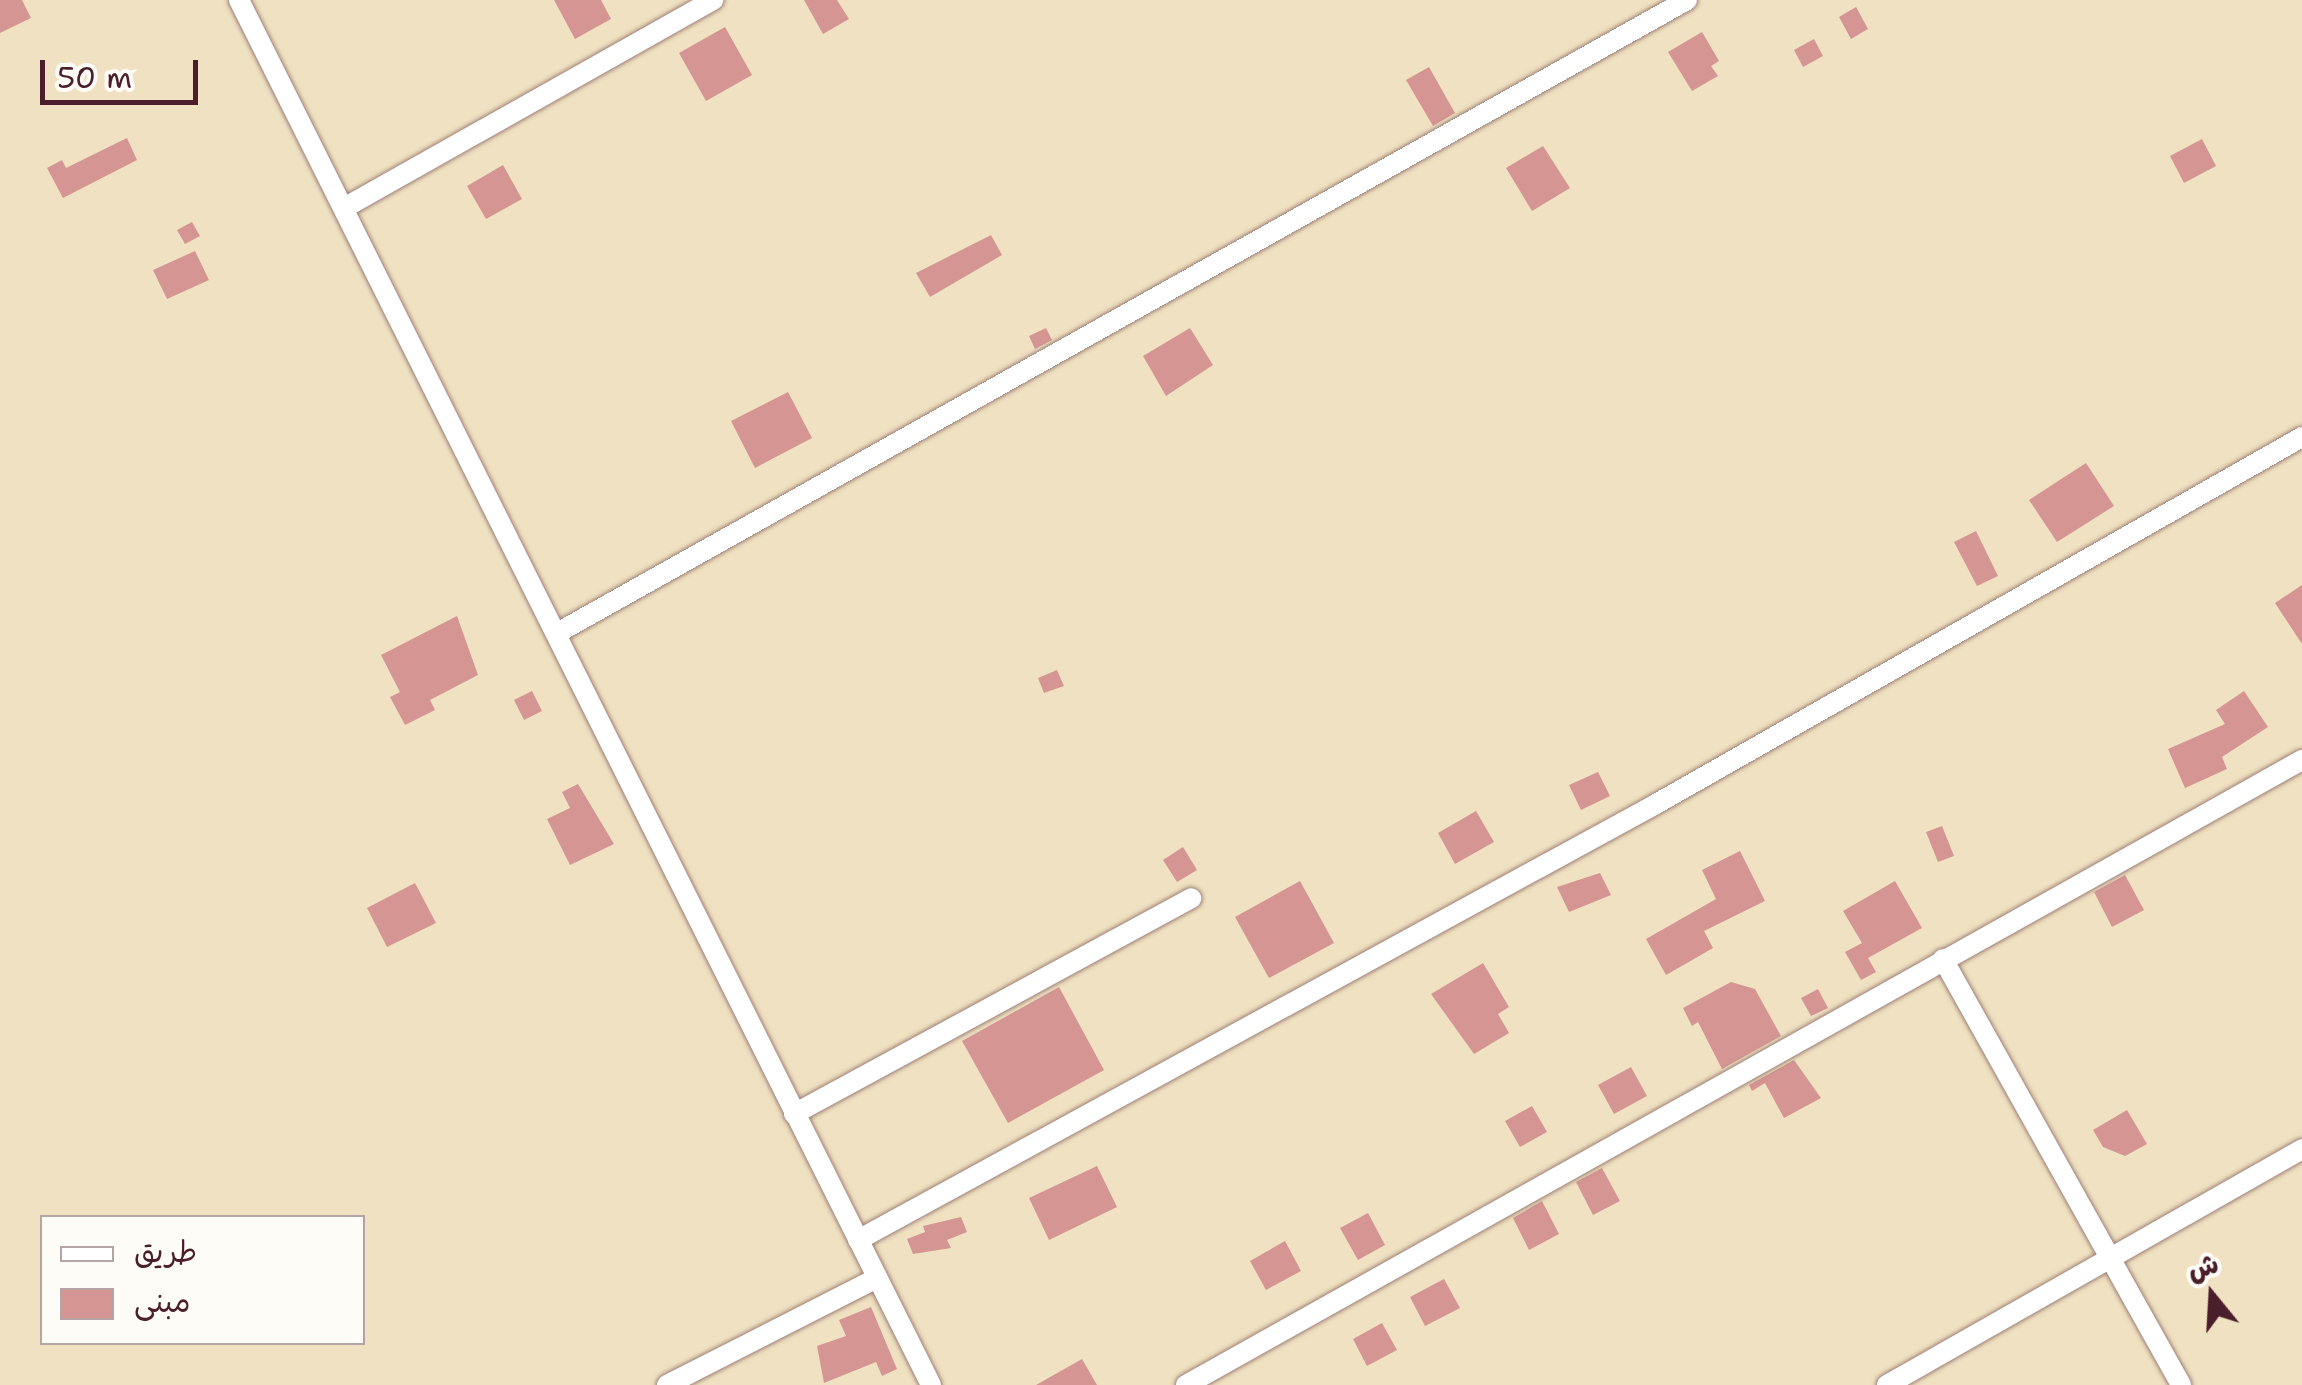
<!DOCTYPE html>
<meta charset="utf-8">
<style>
body{margin:0}
#map{position:relative;width:2302px;height:1385px;overflow:hidden;background:#f0e1c2;font-family:"Shantell Sans","Playpen Sans Arabic",sans-serif}
div>[style]{position:absolute}
.building>*{inset:0;background:#d59593}
.roads{filter:drop-shadow(0 0 2px #9d8076) drop-shadow(0 0 2px #9d8076)}
.minor>*{height:20px;margin:-10px;padding:0 10px;transform-origin:10px;border-radius:10px;background:#fff}
span{translate:-50% -50%;white-space:nowrap;text-align:center;line-height:1.15;-webkit-text-stroke:8px #fdfcf7;paint-order:stroke}
.legend{position:absolute;left:40px;top:1215px;width:325px;height:130px;box-sizing:border-box;background:#fdfcf7;border:2px solid #b5a4a5;margin:0;padding:12px 18px;list-style:none;font-size:30px;color:#4a1f2b}
.legend li{display:flex;align-items:center;gap:20px;height:50px}
.legend b{width:50px;border:2px solid #b5a4a5}
.north{position:absolute;left:2162px;top:1245px;width:100px;height:100px;-webkit-text-stroke:8px #fdfcf7;paint-order:stroke;rotate:342deg;font-size:28px;font-weight:700;line-height:40px;text-align:center;color:#4a1f2b}
.north::after{content:'';display:block;margin:auto;width:35px;height:45px;background:#4a1f2b;clip-path:polygon(50% 0,100% 100%,50% 72%,0 100%)}
.scale{position:absolute;left:40px;top:60px;width:158px;height:45px;box-sizing:border-box;border:5px solid #4a1f2b;border-top:0;padding-left:12px;font-size:30px;line-height:35px;white-space:nowrap;color:#4a1f2b;-webkit-text-stroke:8px #fdfcf7;paint-order:stroke}
</style>
<div id="map">
<div class="building">
<div style="clip-path:polygon(0 0,22px 0,31px 18px,0 33px)"></div>
<div style="clip-path:polygon(554px 0,601px 0,611px 19px,575px 39px)"></div>
<div style="clip-path:polygon(804px 0,837px 0,849px 19px,823px 34px)"></div>
<div style="clip-path:polygon(1856px 7px,1868px 29px,1851px 39px,1839px 17px)"></div>
<div style="clip-path:polygon(725px 27px,752px 75px,706px 101px,679px 53px)"></div>
<div style="clip-path:polygon(1702px 32px,1719px 61px,1711px 66px,1718px 76px,1692px 91px,1668px 52px)"></div>
<div style="clip-path:polygon(1814px 39px,1823px 56px,1803px 67px,1794px 50px)"></div>
<div style="clip-path:polygon(1429px 67px,1455px 113px,1433px 126px,1406px 80px)"></div>
<div style="clip-path:polygon(127px 138px,137px 160px,63px 198px,47px 168px,62px 160px,66px 168px)"></div>
<div style="clip-path:polygon(2202px 139px,2216px 166px,2184px 183px,2170px 156px)"></div>
<div style="clip-path:polygon(1543px 146px,1570px 188px,1532px 211px,1506px 168px)"></div>
<div style="clip-path:polygon(503px 165px,522px 199px,486px 219px,467px 186px)"></div>
<div style="clip-path:polygon(192px 222px,200px 236px,185px 244px,177px 230px)"></div>
<div style="clip-path:polygon(991px 235px,1002px 255px,930px 297px,916px 273px)"></div>
<div style="clip-path:polygon(195px 251px,209px 280px,167px 299px,153px 270px)"></div>
<div style="clip-path:polygon(1046px 328px,1052px 340px,1035px 349px,1029px 336px)"></div>
<div style="clip-path:polygon(1190px 328px,1213px 365px,1166px 396px,1143px 356px)"></div>
<div style="clip-path:polygon(788px 392px,812px 438px,755px 468px,731px 421px)"></div>
<div style="clip-path:polygon(2086px 463px,2114px 506px,2057px 542px,2029px 500px)"></div>
<div style="clip-path:polygon(1976px 531px,1998px 576px,1977px 586px,1954px 542px)"></div>
<div style="clip-path:polygon(2302px 585px,2302px 644px,2275px 603px)"></div>
<div style="clip-path:polygon(457px 616px,478px 675px,430px 700px,435px 710px,405px 725px,390px 697px,400px 692px,381px 655px)"></div>
<div style="clip-path:polygon(1057px 670px,1064px 686px,1044px 693px,1038px 678px)"></div>
<div style="clip-path:polygon(532px 691px,542px 711px,524px 720px,514px 700px)"></div>
<div style="clip-path:polygon(2244px 691px,2268px 727px,2222px 757px,2227px 769px,2185px 788px,2168px 749px,2225px 724px,2216px 710px)"></div>
<div style="clip-path:polygon(1598px 772px,1610px 796px,1581px 810px,1569px 785px)"></div>
<div style="clip-path:polygon(578px 784px,614px 844px,570px 865px,547px 819px,570px 808px,562px 792px)"></div>
<div style="clip-path:polygon(1476px 811px,1494px 842px,1455px 864px,1438px 833px)"></div>
<div style="clip-path:polygon(1942px 826px,1954px 856px,1938px 862px,1926px 832px)"></div>
<div style="clip-path:polygon(1183px 847px,1197px 870px,1177px 882px,1163px 860px)"></div>
<div style="clip-path:polygon(1740px 851px,1765px 901px,1704px 931px,1713px 948px,1666px 975px,1646px 939px,1716px 899px,1702px 870px)"></div>
<div style="clip-path:polygon(1600px 873px,1611px 895px,1569px 912px,1557px 887px)"></div>
<div style="clip-path:polygon(2125px 875px,2144px 910px,2112px 927px,2094px 892px)"></div>
<div style="clip-path:polygon(1300px 881px,1334px 943px,1269px 978px,1235px 917px)"></div>
<div style="clip-path:polygon(1895px 881px,1922px 928px,1868px 958px,1876px 972px,1861px 980px,1845px 952px,1862px 943px,1843px 911px)"></div>
<div style="clip-path:polygon(415px 883px,436px 923px,387px 947px,367px 908px)"></div>
<div style="clip-path:polygon(1483px 963px,1509px 1007px,1498px 1014px,1509px 1033px,1474px 1054px,1431px 994px)"></div>
<div style="clip-path:polygon(1731px 982px,1755px 989px,1781px 1036px,1722px 1069px,1698px 1022px,1692px 1026px,1683px 1008px)"></div>
<div style="clip-path:polygon(1059px 987px,1104px 1070px,1008px 1123px,962px 1041px)"></div>
<div style="clip-path:polygon(1818px 989px,1828px 1008px,1811px 1016px,1801px 998px)"></div>
<div style="clip-path:polygon(1794px 1060px,1821px 1098px,1784px 1118px,1765px 1083px,1752px 1091px,1749px 1085px)"></div>
<div style="clip-path:polygon(1631px 1067px,1647px 1096px,1614px 1114px,1598px 1085px)"></div>
<div style="clip-path:polygon(1532px 1106px,1547px 1132px,1520px 1147px,1505px 1121px)"></div>
<div style="clip-path:polygon(2127px 1110px,2147px 1144px,2125px 1156px,2103px 1147px,2093px 1130px)"></div>
<div style="clip-path:polygon(1097px 1166px,1117px 1207px,1049px 1240px,1029px 1198px)"></div>
<div style="clip-path:polygon(1602px 1168px,1620px 1201px,1593px 1215px,1576px 1182px)"></div>
<div style="clip-path:polygon(1542px 1201px,1559px 1234px,1529px 1250px,1513px 1218px)"></div>
<div style="clip-path:polygon(1368px 1213px,1385px 1245px,1358px 1260px,1340px 1228px)"></div>
<div style="clip-path:polygon(961px 1217px,967px 1232px,947px 1240px,951px 1248px,913px 1254px,907px 1239px,925px 1232px,923px 1226px)"></div>
<div style="clip-path:polygon(1285px 1241px,1301px 1271px,1266px 1290px,1250px 1261px)"></div>
<div style="clip-path:polygon(1444px 1279px,1460px 1308px,1425px 1326px,1410px 1297px)"></div>
<div style="clip-path:polygon(871px 1307px,897px 1369px,882px 1376px,876px 1362px,824px 1383px,817px 1346px,846px 1336px,839px 1320px)"></div>
<div style="clip-path:polygon(1382px 1323px,1397px 1350px,1367px 1366px,1353px 1339px)"></div>
<div style="clip-path:polygon(1082px 1359px,1097px 1385px,1036px 1385px)"></div>
</div>
<div class="roads">
<div class="minor">
<div style="left:239px;top:0;width:1548px;rotate:63.45deg"></div>
<div style="left:344px;top:208px;width:424px;rotate:-29.4deg"></div>
<div style="left:559px;top:632px;width:1293px;rotate:-29.26deg"></div>
<div style="left:1943px;top:959px;width:488px;rotate:60.8deg"></div>
<div style="left:794px;top:1114px;width:452px;rotate:-28.5deg"></div>
<div style="left:858px;top:1240px;width:909px;rotate:-28.65deg"></div>
<div style="left:1656px;top:804px;width:743px;rotate:-29.6deg"></div>
<div style="left:667px;top:1385px;width:236px;rotate:-27deg"></div>
<div style="left:1186px;top:1385px;width:1279px;rotate:-29.25deg"></div>
<div style="left:1887px;top:1385px;width:477px;rotate:-29.6deg"></div>
</div>
</div>
<ul class="legend">
<li><b style="height:12px;background:#fff"></b>طريق</li>
<li><b style="height:28px;background:#d59593"></b>مبنى</li>
</ul>
<div class="north">ش</div>
<div class="scale">50 m</div>
</div>
